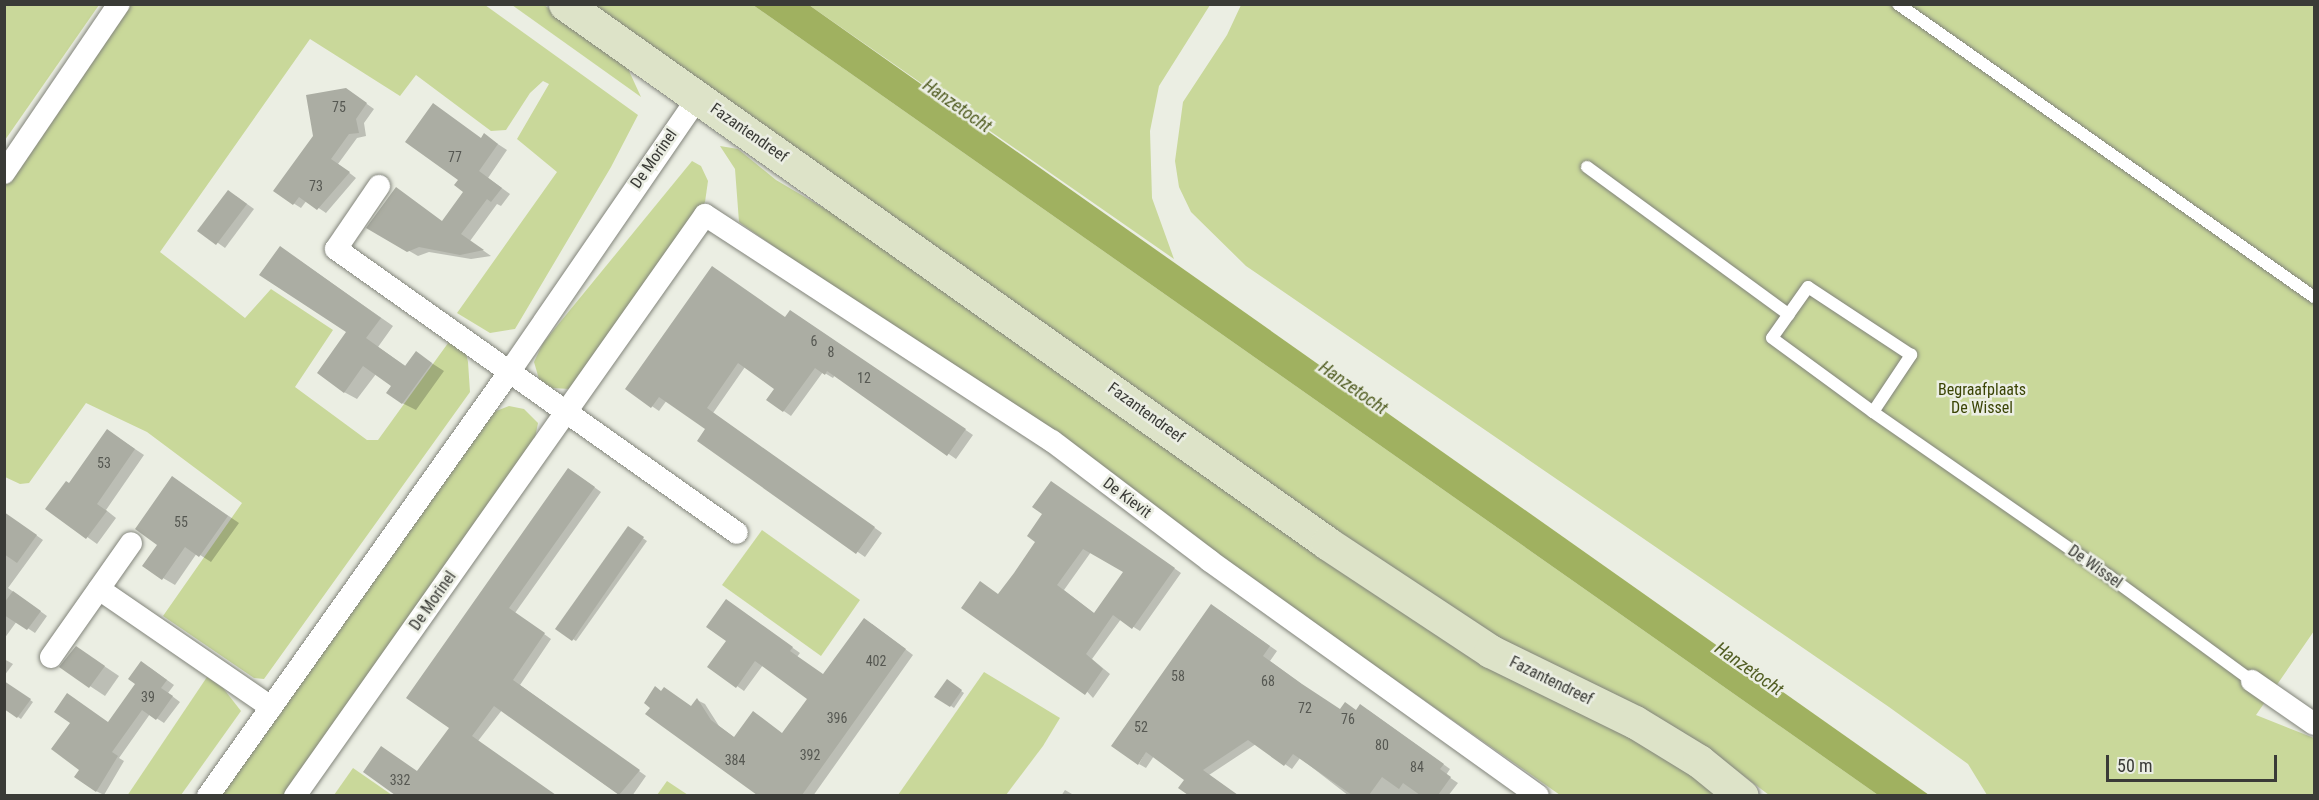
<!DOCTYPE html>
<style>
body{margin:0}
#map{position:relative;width:2319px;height:800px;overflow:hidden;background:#ebeee3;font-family:"Roboto Condensed",sans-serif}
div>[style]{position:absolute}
.green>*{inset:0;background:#c9d89a}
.water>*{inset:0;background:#a0b160}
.shadow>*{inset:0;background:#0003}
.building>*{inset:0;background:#abada3}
.roads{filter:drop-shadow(0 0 2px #82847b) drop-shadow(0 0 2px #82847b)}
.lane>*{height:12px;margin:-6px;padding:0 6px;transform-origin:6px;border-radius:6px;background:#fff}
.street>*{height:22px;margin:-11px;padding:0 11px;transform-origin:11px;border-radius:11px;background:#fff}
.secondary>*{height:33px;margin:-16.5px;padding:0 16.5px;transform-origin:16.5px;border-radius:16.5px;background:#dde3c8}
span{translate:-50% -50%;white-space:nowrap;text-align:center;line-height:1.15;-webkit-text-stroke:5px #ebeee3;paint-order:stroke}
.number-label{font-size:14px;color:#565852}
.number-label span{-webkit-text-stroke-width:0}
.street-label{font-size:16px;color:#3a3b37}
.park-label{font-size:16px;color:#3a4404}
.water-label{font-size:18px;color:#515d22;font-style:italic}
.frame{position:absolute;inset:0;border:6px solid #3a3b37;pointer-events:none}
.scale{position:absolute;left:2106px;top:755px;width:171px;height:27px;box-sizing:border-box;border:3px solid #3a3b37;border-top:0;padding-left:8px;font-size:18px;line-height:21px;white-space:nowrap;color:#3a3b37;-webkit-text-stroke:4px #ebeee3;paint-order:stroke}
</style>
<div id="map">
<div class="green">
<div style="clip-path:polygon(5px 4px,99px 5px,5px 140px,4px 5px)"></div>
<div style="clip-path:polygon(106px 5px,485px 5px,638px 115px,611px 167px,515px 329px,490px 333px,457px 313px,557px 172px,517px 139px,549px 84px,543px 81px,530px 93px,506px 130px,491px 131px,416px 75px,400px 96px,310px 39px,160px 252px,245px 318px,271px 289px,333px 330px,295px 387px,367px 440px,378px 440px,451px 339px,465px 349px,468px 362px,470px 392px,264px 679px,254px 678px,163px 616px,242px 503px,147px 432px,86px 403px,29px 483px,20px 484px,5px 477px,5px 152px)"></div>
<div style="clip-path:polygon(512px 5px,544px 5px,624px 60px,641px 97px)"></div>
<div style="clip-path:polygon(593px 5px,753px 5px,1878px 795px,1769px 795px,1716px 755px,1486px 631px,1369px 554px)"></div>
<div style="clip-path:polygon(809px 5px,1210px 5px,1159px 86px,1150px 131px,1152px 198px,1174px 259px)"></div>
<div style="clip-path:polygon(1241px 5px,2314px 5px,2314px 631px,2256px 715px,2314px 738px,2314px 795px,1987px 795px,1968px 764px,1889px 707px,1246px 266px,1191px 212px,1179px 187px,1175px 161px,1183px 102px,1227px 35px)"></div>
<div style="clip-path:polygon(720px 146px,738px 149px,776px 180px,861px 230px,1391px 605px,1456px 645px,1679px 764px,1722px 795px,1560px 795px,739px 222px,735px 169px)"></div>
<div style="clip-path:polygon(692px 161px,701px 166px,708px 181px,705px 202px,570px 389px,552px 388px,539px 379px,534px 362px,543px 343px)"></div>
<div style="clip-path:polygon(509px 406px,524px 409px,538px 423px,534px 443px,285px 795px,220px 796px,491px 413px)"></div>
<div style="clip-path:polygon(762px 530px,860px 600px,821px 656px,722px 585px)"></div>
<div style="clip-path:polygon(984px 672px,1060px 718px,1043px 746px,1006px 795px,898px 795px)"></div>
<div style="clip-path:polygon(207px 677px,223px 688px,241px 711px,181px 795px,127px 796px)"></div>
<div style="clip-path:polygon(353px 768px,392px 795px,334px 795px)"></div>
<div style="clip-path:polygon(667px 781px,688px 795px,657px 795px)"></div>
</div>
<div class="water">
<div style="clip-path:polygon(753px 5px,809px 5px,1929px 795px,1878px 795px)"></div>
</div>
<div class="shadow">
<div style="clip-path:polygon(354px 95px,374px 109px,364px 123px,366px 136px,357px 138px,338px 164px,356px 178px,326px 213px,307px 200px,301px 208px,293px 203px)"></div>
<div style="clip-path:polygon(484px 135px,507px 150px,488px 178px,510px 194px,501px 206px,497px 204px,470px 241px,491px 256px,471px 259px,429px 252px,418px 256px,369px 228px,443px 222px,465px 191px)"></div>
<div style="clip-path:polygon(236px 196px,254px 209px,225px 248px,200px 230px)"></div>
<div style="clip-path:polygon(293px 256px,393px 326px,378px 347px,407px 367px,416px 353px,444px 371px,416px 410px,402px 403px,393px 386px,376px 374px,357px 399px,344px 392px,349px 332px)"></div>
<div style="clip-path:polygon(798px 316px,973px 435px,956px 459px,835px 375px,833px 378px,823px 372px,791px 416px,768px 400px,777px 389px,745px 367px,713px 413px,882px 533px,865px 557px,699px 441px,708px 429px,667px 400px,659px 411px,627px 389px)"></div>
<div style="clip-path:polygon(108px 431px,144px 455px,106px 510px,116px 518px,97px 544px,47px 508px,70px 485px)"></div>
<div style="clip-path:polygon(576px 474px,601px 492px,515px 613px,551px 639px,520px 685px,646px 776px,632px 796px,621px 796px,502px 710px,478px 741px,555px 796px,398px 796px,365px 772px,418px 772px,451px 728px,408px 697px)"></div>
<div style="clip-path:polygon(173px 478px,239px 523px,211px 562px,197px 553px,175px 585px,163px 578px)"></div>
<div style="clip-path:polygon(evenodd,1058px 487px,1181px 573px,1140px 631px,1121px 619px,1092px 659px,1110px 674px,1093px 698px,999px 596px,1037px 542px,1044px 514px,1058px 487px,1091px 552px,1126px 571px,1095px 614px,1064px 590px,1091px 552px)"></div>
<div style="clip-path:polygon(16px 521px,43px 540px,8px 588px,47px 616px,35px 633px,17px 621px,4px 639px,4px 524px)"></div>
<div style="clip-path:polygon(628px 528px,647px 541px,576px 641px,557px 629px)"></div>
<div style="clip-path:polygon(734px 606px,800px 653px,797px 657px,824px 676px,872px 624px,913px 655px,813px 796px,760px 796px,647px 714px,692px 707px,697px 700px,705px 704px,719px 726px,735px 738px,783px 734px,809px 698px,763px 665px,744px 691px,737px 686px,728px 641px)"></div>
<div style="clip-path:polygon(1219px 610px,1277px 651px,1270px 661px,1308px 689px,1340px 711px,1368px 710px,1450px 769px,1446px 775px,1458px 783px,1448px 796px,1349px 796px,1300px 758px,1292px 769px,1256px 744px,1209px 775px,1238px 796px,1191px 796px,1180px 788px,1186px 780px,1154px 756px,1146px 768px,1139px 764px)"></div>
<div style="clip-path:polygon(76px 647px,119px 676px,105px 696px,61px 667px)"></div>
<div style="clip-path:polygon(4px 659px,13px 664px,4px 676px)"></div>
<div style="clip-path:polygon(149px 667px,174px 685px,168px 693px,180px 702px,164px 723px,150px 714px,119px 758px,124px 761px,104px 795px,96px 791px,109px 724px)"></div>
<div style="clip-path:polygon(947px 681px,964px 693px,954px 708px,936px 696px)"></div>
<div style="clip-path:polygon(19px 692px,33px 702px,21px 719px,18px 717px)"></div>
<div style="clip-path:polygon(1065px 790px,1072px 794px,1074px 796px,1061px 796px)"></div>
</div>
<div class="building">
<div style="clip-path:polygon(346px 88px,367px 103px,356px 119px,359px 133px,349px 134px,331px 159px,350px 172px,317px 210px,299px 197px,293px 205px,273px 191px,313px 136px,306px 95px)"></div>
<div style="clip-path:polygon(433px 103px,481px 138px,484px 133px,498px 144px,479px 171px,502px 188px,491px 202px,487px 199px,461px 234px,484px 250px,460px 255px,419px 247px,407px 252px,366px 228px,396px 187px,442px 221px,463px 192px,454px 185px,458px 180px,405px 142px)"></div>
<div style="clip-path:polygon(228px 190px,247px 204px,216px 245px,197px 231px)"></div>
<div style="clip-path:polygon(280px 246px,381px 318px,366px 338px,405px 366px,416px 351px,432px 363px,402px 404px,386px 393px,391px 386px,363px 366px,344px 393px,317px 373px,346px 332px,259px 275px)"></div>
<div style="clip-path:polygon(712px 266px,785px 317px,790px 310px,966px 429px,947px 456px,827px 371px,825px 375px,815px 368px,783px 412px,766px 400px,774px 389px,738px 363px,707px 408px,875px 527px,856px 554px,697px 441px,705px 429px,659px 397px,651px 408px,625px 389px)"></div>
<div style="clip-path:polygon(107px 429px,135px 449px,97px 504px,107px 511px,86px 539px,45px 509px,66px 481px,69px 483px)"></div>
<div style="clip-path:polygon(568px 468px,595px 487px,509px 608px,545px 633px,513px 680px,640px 770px,619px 795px,494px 706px,472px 736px,556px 795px,395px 795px,363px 772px,381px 746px,417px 771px,449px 728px,406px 698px)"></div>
<div style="clip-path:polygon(172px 476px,228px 516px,199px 557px,185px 547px,162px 580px,142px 566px,157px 545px,135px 529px)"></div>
<div style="clip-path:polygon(evenodd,1051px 481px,1175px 568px,1132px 629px,1113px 615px,1086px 654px,1103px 669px,1085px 695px,961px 608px,980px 581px,998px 594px,1014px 573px,1035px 542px,1027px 536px,1042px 514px,1032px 507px,1051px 481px,1083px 549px,1123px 572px,1094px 613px,1057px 585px,1083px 549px)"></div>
<div style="clip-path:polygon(4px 512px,37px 535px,17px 563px,4px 554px)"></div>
<div style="clip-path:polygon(628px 526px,644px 537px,572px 641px,555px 629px)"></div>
<div style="clip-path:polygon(13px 591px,41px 611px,27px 630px,4px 615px,4px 603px)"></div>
<div style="clip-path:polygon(726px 599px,793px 647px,790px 651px,823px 674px,864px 618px,906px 649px,802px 795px,757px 795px,645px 714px,650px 708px,644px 703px,655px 686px,661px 691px,664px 687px,691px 706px,697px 698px,711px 720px,734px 737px,753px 711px,782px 733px,807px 699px,755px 661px,736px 688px,707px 667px,726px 641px,706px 627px)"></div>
<div style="clip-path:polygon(1211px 604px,1270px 646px,1263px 656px,1302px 684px,1340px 709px,1345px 702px,1356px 710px,1360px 704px,1444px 764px,1440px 769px,1451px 777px,1438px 795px,1420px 795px,1403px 783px,1399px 789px,1382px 777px,1369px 795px,1352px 795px,1293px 754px,1284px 766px,1248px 740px,1203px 770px,1238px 795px,1188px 795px,1178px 788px,1184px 780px,1146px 752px,1138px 765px,1111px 746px)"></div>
<div style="clip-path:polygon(76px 646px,105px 666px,89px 688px,59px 667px)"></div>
<div style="clip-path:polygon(141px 661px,167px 680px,161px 688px,173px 696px,156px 720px,142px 710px,112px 752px,118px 756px,96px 792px,74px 777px,79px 770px,51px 749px,70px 723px,54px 712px,67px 693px,108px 722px,135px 684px,128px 679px)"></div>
<div style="clip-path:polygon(947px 679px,962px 690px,950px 707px,934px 697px)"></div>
<div style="clip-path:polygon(4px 681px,31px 699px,17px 718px,4px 709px)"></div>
</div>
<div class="roads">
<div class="lane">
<div style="left:1898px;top:4px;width:509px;rotate:35.16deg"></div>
<div style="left:1587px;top:167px;width:250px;rotate:36.2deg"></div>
<div style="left:1873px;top:412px;width:69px;rotate:-56.3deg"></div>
<div style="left:1911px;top:355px;width:123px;rotate:-146.6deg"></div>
<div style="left:1808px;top:287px;width:62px;rotate:125.2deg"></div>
<div style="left:1772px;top:338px;width:125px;rotate:36.2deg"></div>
<div style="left:1873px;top:412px;width:289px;rotate:34.8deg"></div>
<div style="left:2110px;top:577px;width:176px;rotate:36.2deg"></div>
</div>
<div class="street">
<div style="left:4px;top:173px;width:204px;rotate:-55.8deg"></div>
<div style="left:379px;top:186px;width:76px;rotate:124.3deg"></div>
<div style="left:336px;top:249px;width:491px;rotate:35.3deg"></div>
<div style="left:99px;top:589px;width:209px;rotate:34.5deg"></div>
<div style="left:51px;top:657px;width:139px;rotate:-54.9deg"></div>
<div style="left:2252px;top:681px;width:75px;rotate:34.7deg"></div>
<div style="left:208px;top:796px;width:521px;rotate:-54.6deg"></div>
<div style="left:510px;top:371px;width:332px;rotate:-55.5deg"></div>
<div style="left:295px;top:796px;width:711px;rotate:-54.79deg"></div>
<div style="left:705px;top:215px;width:414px;rotate:33.1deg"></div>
<div style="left:1052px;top:441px;width:198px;rotate:37.2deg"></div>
<div style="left:1210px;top:561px;width:403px;rotate:35.6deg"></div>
</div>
<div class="secondary">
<div style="left:565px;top:4px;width:933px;rotate:35.27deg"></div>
<div style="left:1327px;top:543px;width:196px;rotate:33.5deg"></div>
<div style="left:1490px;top:651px;width:161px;rotate:26.1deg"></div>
<div style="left:1635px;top:722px;width:75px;rotate:31.4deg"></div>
<div style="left:1699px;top:761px;width:55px;rotate:39.1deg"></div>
</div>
</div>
<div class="number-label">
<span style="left:339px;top:107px">75</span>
<span style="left:455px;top:157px">77</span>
<span style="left:316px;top:186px">73</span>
<span style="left:814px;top:341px">6</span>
<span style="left:831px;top:352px">8</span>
<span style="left:864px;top:378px">12</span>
<span style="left:104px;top:463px">53</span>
<span style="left:181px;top:522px">55</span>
<span style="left:876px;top:661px">402</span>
<span style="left:1178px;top:676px">58</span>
<span style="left:1268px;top:681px">68</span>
<span style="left:148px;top:697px">39</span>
<span style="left:1305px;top:708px">72</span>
<span style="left:837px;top:718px">396</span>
<span style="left:1348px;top:719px">76</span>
<span style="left:1141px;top:727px">52</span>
<span style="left:1382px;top:745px">80</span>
<span style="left:810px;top:755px">392</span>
<span style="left:735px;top:760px">384</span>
<span style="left:1417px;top:767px">84</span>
<span style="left:400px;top:780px">332</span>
</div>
<div class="street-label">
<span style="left:749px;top:133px;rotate:35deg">Fazantendreef</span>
<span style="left:654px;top:159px;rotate:-55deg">De Morinel</span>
<span style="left:1146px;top:413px;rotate:36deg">Fazantendreef</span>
<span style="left:1127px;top:498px;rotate:37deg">De Kievit</span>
<span style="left:2095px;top:567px;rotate:35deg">De Wissel</span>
<span style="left:433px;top:601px;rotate:-55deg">De Morinel</span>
<span style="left:1551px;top:681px;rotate:26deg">Fazantendreef</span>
</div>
<div class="park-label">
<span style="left:1982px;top:399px">Begraafplaats<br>De Wissel</span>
</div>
<div class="water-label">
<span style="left:957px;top:106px;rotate:35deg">Hanzetocht</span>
<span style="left:1353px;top:388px;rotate:35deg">Hanzetocht</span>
<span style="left:1749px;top:669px;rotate:35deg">Hanzetocht</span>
</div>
<div class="frame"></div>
<div class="scale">50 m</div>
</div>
